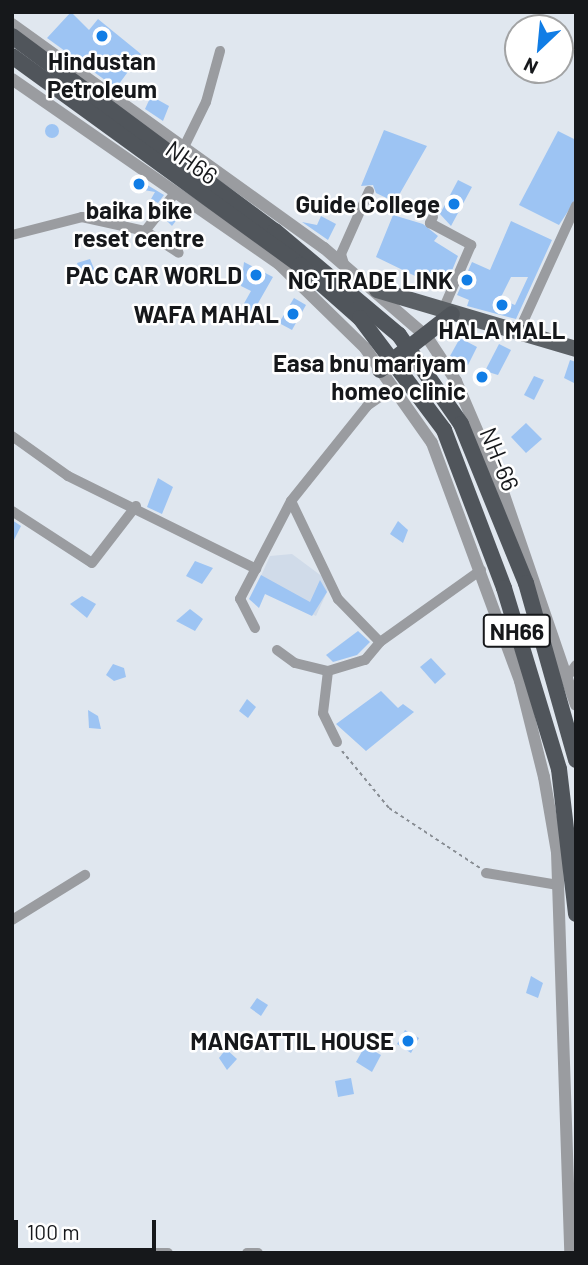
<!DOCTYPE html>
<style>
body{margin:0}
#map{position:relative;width:588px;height:1265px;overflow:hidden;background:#e0e7ef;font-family:Barlow,sans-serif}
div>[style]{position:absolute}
.built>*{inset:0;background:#d0dbe9}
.building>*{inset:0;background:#9dc4f3}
.round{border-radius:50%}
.path>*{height:2px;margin-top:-1px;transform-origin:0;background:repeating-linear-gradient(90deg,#878c92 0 3.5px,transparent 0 7px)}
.minor>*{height:10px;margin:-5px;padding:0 5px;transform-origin:5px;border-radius:5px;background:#9a9ca0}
.tertiary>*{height:12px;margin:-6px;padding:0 6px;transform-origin:6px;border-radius:6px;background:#9a9ca0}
.primary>*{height:16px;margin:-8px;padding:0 8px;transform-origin:8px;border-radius:8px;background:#5b6065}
.trunk>*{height:16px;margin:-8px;padding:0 8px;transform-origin:8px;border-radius:8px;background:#50555b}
.dots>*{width:19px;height:19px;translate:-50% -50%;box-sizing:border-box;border:4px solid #fff;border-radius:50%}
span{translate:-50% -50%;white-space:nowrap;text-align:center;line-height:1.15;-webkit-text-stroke:5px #fff;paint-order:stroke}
.shield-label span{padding:2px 5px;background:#fff;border:2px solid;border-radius:5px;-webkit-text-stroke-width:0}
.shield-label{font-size:23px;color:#16181b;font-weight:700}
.poi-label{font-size:24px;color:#16181b;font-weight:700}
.right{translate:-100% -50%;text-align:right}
.street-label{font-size:24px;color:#16181b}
.frame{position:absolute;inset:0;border:14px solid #16181b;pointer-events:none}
.north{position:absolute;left:504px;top:14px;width:70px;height:70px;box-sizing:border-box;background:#fff;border:2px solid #a2a3a4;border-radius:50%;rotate:206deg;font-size:19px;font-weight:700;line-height:28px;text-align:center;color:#16181b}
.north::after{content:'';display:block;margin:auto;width:24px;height:32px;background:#117de5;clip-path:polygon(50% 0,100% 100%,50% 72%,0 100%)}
.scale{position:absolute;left:14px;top:1220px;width:142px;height:32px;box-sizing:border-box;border:4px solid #16181b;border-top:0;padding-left:9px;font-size:21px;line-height:24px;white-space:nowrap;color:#16181b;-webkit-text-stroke:5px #fff;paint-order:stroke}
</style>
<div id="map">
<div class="built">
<div style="clip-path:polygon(292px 554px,331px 583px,316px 616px,265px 593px,259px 605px,250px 600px,270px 556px)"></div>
</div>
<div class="building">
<div style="clip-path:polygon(71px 12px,89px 30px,98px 19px,141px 54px,116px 88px,47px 38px)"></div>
<div style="clip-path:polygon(151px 96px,169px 106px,163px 121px,145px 109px)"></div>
<div class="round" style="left:45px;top:124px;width:14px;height:14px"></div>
<div style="clip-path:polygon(384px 130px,427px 146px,395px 202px,376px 193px,373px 185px,361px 186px)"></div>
<div style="clip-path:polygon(558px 131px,576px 140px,576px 199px,559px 225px,519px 205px)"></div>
<div style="clip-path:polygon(134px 177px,164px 195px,158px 203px,151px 199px,155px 192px,133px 188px)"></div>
<div style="clip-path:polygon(458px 180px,472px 187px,451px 226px,440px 214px)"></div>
<div style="clip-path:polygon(170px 212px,178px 218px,172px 226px,164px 218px)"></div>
<div style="clip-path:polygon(393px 215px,423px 224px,438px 236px,434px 241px,458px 256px,444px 290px,376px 257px)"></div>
<div style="clip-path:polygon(321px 216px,336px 224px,328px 240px,302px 222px,317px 225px)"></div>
<div style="clip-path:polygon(evenodd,511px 221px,552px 240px,516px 319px,467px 306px,469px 300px,457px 295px,472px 262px,490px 270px,511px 221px,511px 277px,528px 277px,515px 305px,500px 299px,511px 277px)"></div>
<div style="clip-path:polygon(90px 259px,95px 271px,81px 275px,77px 263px)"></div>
<div style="clip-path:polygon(244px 262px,273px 277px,253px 312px,242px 307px,251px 291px,241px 286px)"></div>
<div style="clip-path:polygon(294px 298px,306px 305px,292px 330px,279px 323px)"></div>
<div style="clip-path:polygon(460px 338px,477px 347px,468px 365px,450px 356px)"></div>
<div style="clip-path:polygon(499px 344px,511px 350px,498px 375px,485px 371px)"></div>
<div style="clip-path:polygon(570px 360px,576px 362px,576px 384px,564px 378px)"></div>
<div style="clip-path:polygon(534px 376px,544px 380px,534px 400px,524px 395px)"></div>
<div style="clip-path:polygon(526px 423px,542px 439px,526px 453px,511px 437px)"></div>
<div style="clip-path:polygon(158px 478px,173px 487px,162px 514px,147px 507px)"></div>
<div style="clip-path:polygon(12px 520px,21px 526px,12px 544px)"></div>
<div style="clip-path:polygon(398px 521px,408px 530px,403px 543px,390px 534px)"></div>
<div style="clip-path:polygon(195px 561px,213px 568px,202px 584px,186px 576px)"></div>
<div style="clip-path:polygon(261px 575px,310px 602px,320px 580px,327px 592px,312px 616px,265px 594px,259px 608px,249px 599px)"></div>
<div style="clip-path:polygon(82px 596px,96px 604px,87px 618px,70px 604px)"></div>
<div style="clip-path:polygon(190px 609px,203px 619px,195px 631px,176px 621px)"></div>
<div style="clip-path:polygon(358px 631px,370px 642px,357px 655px,333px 662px,326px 655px)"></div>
<div style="clip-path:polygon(431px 658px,446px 674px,435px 684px,420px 667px)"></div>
<div style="clip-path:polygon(113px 664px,124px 668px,126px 677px,114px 681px,106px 675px)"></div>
<div style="clip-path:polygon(381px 691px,398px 708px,403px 704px,414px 712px,366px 751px,336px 724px)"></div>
<div style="clip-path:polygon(247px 699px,256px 707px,248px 718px,239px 711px)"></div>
<div style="clip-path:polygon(88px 710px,98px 716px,101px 729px,89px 728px)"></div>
<div style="clip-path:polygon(531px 976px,543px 983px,538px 998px,526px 993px)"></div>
<div style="clip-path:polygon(257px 998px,268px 1005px,261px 1016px,250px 1008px)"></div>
<div style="clip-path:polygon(405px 1030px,419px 1038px,411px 1053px,397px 1044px)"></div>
<div style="clip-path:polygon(365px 1046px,381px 1055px,372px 1072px,356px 1062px)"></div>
<div style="clip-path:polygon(226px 1049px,237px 1059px,227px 1070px,219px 1058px)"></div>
<div style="clip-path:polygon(351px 1078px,354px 1094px,338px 1097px,335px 1081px)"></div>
</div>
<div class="path">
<div style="left:342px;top:751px;width:74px;rotate:50.5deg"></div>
<div style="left:389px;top:808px;width:109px;rotate:33.4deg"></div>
</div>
<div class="minor">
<div style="left:183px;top:149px;width:52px;rotate:-63.9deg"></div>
<div style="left:206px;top:102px;width:53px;rotate:-74.6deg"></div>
<div style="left:433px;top:217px;width:7px;rotate:117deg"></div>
<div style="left:430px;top:223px;width:47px;rotate:28.2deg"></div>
<div style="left:471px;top:245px;width:73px;rotate:113.4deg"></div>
<div style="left:145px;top:231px;width:40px;rotate:32.9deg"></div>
<div style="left:12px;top:235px;width:72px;rotate:-14.4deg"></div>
<div style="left:82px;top:217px;width:65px;rotate:12.5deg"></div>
<div style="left:145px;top:231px;width:48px;rotate:-51.7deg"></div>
<div style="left:344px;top:264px;width:10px;rotate:-107deg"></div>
<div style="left:341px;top:254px;width:69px;rotate:-66deg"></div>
<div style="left:518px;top:333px;width:140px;rotate:-65.5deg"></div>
<div style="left:12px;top:436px;width:69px;rotate:35.5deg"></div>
<div style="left:68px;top:476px;width:210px;rotate:26.3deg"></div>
<div style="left:291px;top:501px;width:109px;rotate:64.4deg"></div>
<div style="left:338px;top:599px;width:60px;rotate:45.7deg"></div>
<div style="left:380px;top:642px;width:124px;rotate:-35.5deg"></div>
<div style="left:12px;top:511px;width:95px;rotate:33deg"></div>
<div style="left:92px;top:563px;width:72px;rotate:-52.3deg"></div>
<div style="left:255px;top:628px;width:33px;rotate:-117deg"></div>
<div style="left:240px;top:599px;width:110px;rotate:-62.5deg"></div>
<div style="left:291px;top:501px;width:122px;rotate:-51.3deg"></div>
<div style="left:367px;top:406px;width:32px;rotate:-35deg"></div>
<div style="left:277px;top:650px;width:22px;rotate:36deg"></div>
<div style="left:295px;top:663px;width:34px;rotate:14deg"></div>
<div style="left:567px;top:677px;width:15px;rotate:-53deg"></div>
<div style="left:337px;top:742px;width:32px;rotate:-116deg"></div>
<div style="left:323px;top:713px;width:42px;rotate:-83.2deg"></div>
<div style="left:328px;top:671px;width:39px;rotate:-17deg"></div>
<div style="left:365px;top:660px;width:23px;rotate:-50deg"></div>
<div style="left:486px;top:873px;width:73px;rotate:9.5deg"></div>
<div style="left:12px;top:920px;width:86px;rotate:-31.7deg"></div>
<div style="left:135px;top:1253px;width:33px"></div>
<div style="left:247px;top:1253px;width:11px"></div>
</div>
<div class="tertiary">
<div style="left:12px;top:24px;width:384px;rotate:35.7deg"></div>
<div style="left:324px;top:248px;width:136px;rotate:40.8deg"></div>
<div style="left:427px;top:337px;width:53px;rotate:56.6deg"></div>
<div style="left:456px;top:381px;width:114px;rotate:66.8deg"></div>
<div style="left:501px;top:486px;width:231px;rotate:71.1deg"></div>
<div style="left:12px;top:79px;width:325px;rotate:34.7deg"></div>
<div style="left:279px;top:264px;width:120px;rotate:44.3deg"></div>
<div style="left:365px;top:348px;width:116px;rotate:54.8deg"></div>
<div style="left:432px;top:443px;width:254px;rotate:69.7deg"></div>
<div style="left:520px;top:681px;width:99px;rotate:76deg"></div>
<div style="left:544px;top:777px;width:76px;rotate:80.2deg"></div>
<div style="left:557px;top:852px;width:401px;rotate:88.1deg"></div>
</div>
<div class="primary">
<div style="left:377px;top:290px;width:208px;rotate:16.5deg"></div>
</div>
<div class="trunk">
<div style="left:12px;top:36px;width:327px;rotate:36.6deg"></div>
<div style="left:275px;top:231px;width:162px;rotate:40deg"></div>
<div style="left:399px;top:335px;width:108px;rotate:55.1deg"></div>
<div style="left:461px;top:424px;width:172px;rotate:67.8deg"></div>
<div style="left:526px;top:583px;width:184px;rotate:74.2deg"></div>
<div style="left:12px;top:56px;width:356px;rotate:36deg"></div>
<div style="left:300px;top:265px;width:80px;rotate:41.5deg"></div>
<div style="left:360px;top:318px;width:140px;rotate:53.1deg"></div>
<div style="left:444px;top:430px;width:169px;rotate:69.2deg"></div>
<div style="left:504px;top:588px;width:189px;rotate:73.1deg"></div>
<div style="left:559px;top:769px;width:146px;rotate:83.3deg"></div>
<div style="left:380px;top:370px;width:91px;rotate:-37.9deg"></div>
</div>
<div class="dots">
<div style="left:102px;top:36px;background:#117de5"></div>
<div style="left:139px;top:184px;background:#117de5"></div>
<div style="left:454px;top:204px;background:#117de5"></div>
<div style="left:256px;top:275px;background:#117de5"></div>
<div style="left:467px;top:280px;background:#117de5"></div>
<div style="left:502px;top:305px;background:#117de5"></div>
<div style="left:293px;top:314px;background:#117de5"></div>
<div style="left:482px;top:377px;background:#117de5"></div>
<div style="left:408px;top:1041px;background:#117de5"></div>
</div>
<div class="shield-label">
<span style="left:517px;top:631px">NH66</span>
</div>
<div class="poi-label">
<span style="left:102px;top:75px">Hindustan<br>Petroleum</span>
<span class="right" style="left:440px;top:204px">Guide College</span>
<span style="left:139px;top:224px">baika bike<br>reset centre</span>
<span class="right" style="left:242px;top:275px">PAC CAR WORLD</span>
<span class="right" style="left:453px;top:280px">NC TRADE LINK</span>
<span class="right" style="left:279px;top:314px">WAFA MAHAL</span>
<span style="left:502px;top:330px">HALA MALL</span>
<span class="right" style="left:466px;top:377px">Easa bnu mariyam<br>homeo clinic</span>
<span class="right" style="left:394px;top:1041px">MANGATTIL HOUSE</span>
</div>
<div class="street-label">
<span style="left:192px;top:162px;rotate:35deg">NH66</span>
<span style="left:500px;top:459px;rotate:68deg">NH-66</span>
</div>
<div class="frame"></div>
<div class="north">N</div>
<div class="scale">100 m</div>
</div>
